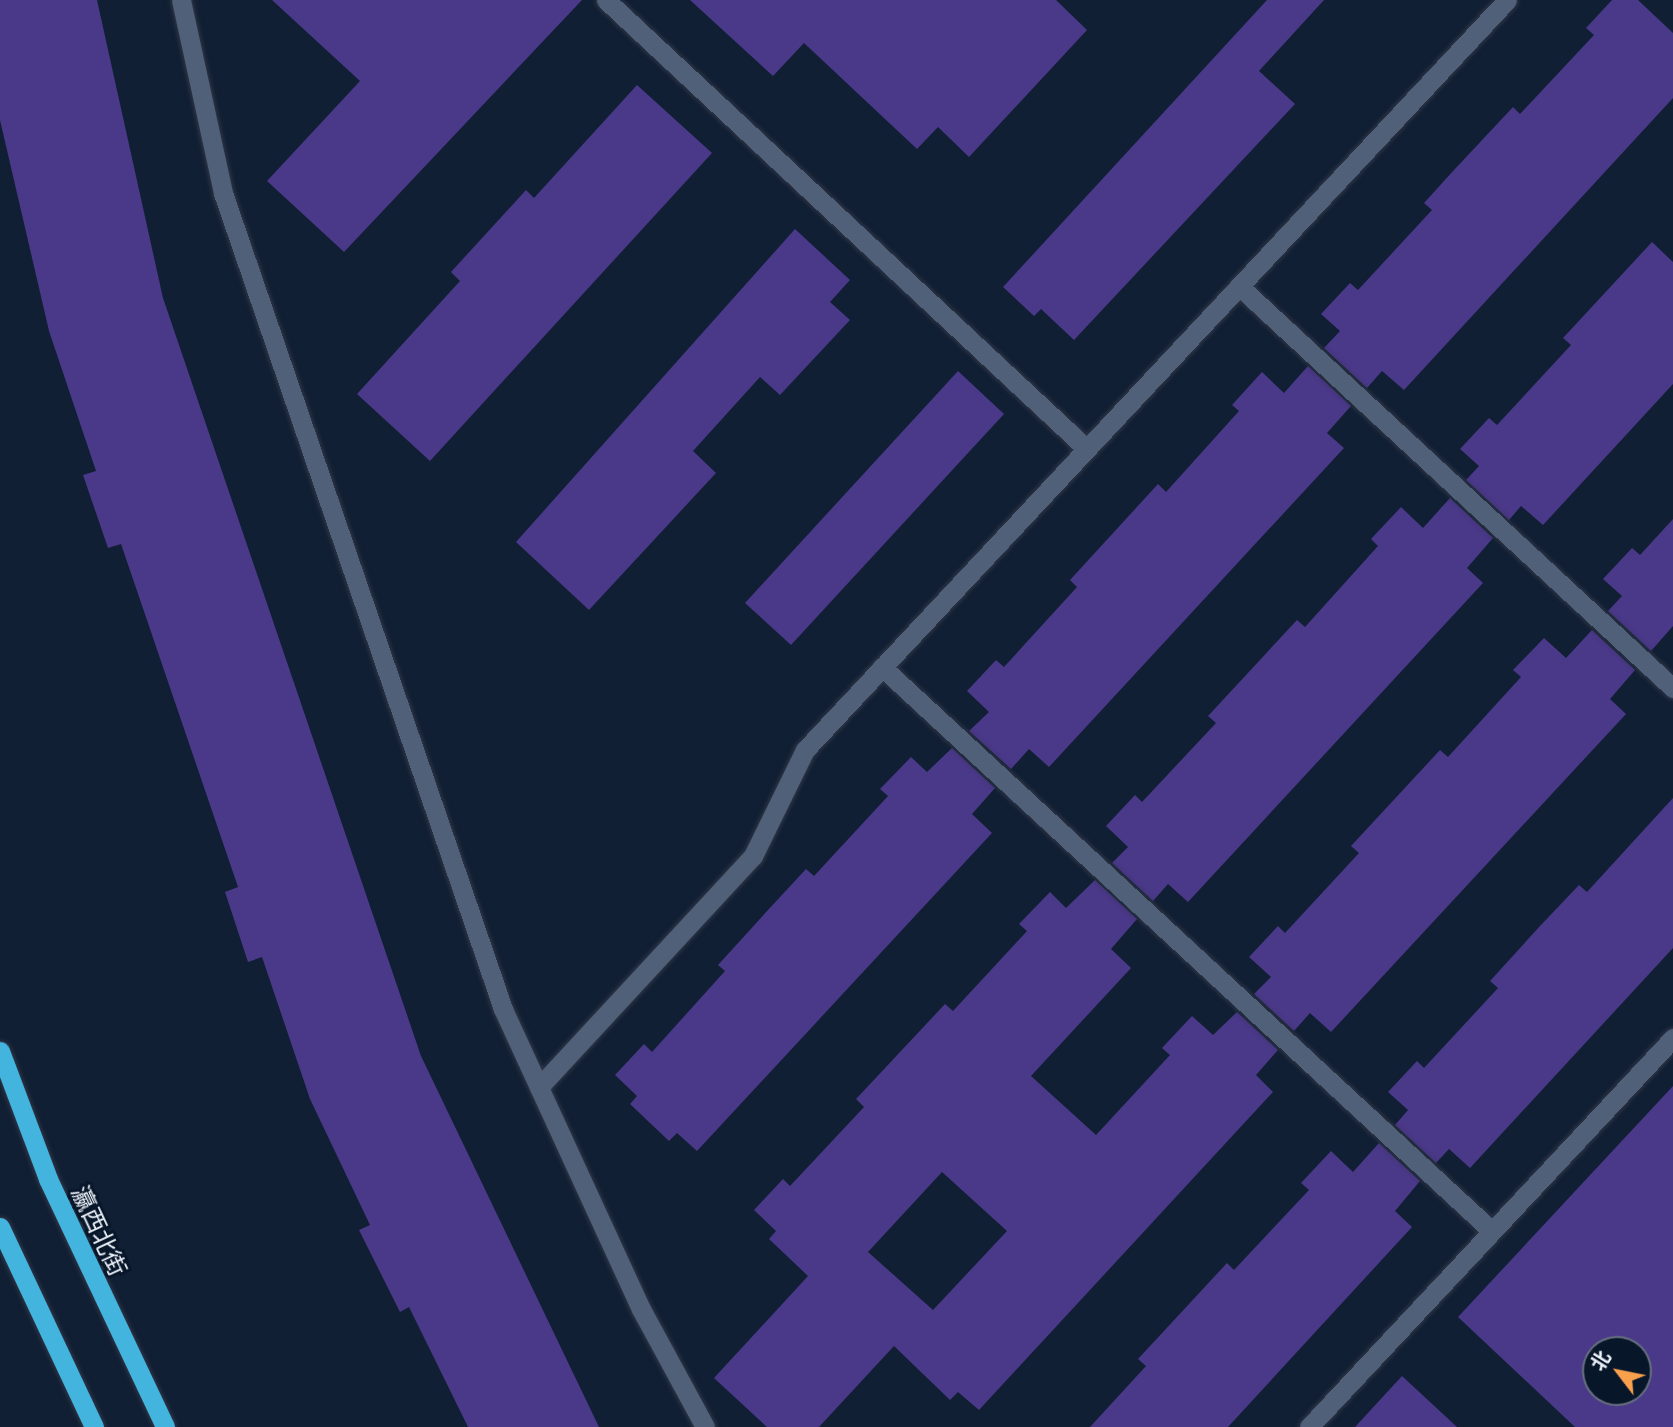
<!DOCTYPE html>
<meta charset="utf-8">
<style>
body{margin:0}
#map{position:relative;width:1673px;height:1427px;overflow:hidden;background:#111f34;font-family:Inter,"Noto Sans SC",sans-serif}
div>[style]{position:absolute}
.building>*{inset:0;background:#4a3888}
.roads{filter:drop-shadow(0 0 2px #303748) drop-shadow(0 0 2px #303748)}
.service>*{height:19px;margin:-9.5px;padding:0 9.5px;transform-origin:9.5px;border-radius:9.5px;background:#4f6078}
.trunk>*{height:19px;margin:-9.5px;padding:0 9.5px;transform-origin:9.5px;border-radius:9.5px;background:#42b4dd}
span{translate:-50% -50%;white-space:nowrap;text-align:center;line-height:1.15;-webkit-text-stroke:6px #08162a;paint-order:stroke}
.street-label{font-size:24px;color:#eef4fc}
.north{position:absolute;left:1582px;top:1336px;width:70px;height:70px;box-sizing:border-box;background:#08162a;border:2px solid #646f7e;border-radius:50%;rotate:302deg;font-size:19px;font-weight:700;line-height:28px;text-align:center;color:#eef4fc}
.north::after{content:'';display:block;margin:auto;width:24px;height:32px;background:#f9a04c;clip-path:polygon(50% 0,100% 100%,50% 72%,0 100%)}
</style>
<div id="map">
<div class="building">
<div style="clip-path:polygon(0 0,97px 0,163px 298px,421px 1056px,599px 1427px,468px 1427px,409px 1307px,400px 1312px,359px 1230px,370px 1225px,310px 1099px,262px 957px,248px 962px,225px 892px,238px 887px,121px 544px,108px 548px,83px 475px,96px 471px,49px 331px,0 120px)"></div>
<div style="clip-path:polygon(272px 0,582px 0,344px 252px,267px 181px,360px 81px)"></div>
<div style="clip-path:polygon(690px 0,1056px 0,1087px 30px,969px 157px,938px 127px,917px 149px,804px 43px,773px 76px)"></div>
<div style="clip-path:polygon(1267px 0,1324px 0,1259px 71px,1295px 104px,1074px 340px,1041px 309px,1034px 316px,1003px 287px)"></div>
<div style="clip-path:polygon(1612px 0,1638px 0,1673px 33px,1673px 98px,1404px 390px,1382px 371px,1367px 388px,1324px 348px,1340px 331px,1321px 314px,1350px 283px,1358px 290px,1432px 210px,1424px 203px,1454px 170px,1513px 107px,1520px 114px,1594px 35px,1586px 28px)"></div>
<div style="clip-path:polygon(637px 85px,712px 153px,430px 461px,357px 394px,460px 281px,451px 272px,526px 190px,534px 198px)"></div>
<div style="clip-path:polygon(795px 229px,850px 280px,830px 302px,850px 320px,780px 395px,760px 377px,693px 451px,716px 473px,589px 610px,516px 542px)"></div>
<div style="clip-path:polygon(1652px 242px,1673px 262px,1673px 384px,1543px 525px,1521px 506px,1509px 520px,1466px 480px,1479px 466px,1460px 449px,1489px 418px,1497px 425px,1571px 345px,1563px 338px)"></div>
<div style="clip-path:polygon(1308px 366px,1351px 406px,1327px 433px,1344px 448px,1049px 767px,1029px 749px,1011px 769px,969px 731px,989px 712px,967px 691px,996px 660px,1004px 667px,1077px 587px,1070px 580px,1158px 484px,1166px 492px,1239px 411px,1232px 405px,1262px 372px,1284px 393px)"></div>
<div style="clip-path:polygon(958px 371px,1004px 414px,791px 645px,745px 603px)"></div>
<div style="clip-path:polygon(1450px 498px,1493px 538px,1467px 568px,1483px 583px,1188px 902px,1168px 884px,1153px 901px,1112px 863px,1128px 847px,1106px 826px,1135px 795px,1142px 802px,1216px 723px,1208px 716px,1297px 620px,1305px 627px,1378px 546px,1371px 539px,1401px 507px,1423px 528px)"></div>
<div style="clip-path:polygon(1673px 519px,1673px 626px,1651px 651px,1608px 611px,1622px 596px,1603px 579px,1632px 548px,1640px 555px)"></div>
<div style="clip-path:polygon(1592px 630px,1635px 670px,1610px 699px,1626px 714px,1331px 1032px,1310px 1013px,1294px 1031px,1254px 994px,1271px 977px,1249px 957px,1278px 926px,1285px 933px,1359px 853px,1351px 846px,1440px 750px,1448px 757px,1521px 677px,1513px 670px,1544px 638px,1566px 658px)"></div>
<div style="clip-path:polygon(952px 748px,995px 788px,972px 814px,992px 833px,697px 1151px,677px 1133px,669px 1141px,630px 1104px,637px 1096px,615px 1075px,644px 1044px,652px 1052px,725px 971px,718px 965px,768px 910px,806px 869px,814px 876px,888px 796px,880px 789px,911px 757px,927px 772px)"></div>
<div style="clip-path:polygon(1673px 798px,1673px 948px,1470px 1168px,1449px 1149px,1436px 1163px,1395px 1125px,1408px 1110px,1388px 1092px,1417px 1061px,1424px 1068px,1498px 988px,1490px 981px,1540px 926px,1579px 885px,1587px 892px)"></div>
<div style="clip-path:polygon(evenodd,1095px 880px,1137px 919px,1111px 949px,1131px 968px,1031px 1076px,1096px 1135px,1170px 1055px,1162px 1048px,1192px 1016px,1213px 1035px,1237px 1012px,1278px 1050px,1256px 1075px,1273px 1092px,979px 1410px,958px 1392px,950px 1400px,894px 1346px,819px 1427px,767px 1427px,714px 1378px,808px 1276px,769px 1239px,776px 1231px,754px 1210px,783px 1179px,790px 1186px,864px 1107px,856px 1099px,945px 1004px,953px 1011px,1027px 931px,1019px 924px,1050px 892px,1066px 908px,1095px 880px,942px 1172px,1007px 1231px,933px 1310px,868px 1252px,942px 1172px)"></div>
<div style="clip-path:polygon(evenodd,1673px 1086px,1673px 1427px,1575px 1427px,1458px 1317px,1673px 1086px,1596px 1350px,1638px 1350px,1638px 1392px,1596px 1392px,1596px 1350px)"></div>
<div style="clip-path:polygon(1379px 1143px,1420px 1181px,1395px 1211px,1412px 1227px,1228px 1427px,1090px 1427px,1146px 1366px,1138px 1359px,1227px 1263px,1234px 1270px,1309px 1190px,1301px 1183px,1331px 1151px,1353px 1172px)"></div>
<div style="clip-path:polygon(1402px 1376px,1457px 1427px,1355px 1427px)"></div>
</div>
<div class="roads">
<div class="service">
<div style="left:181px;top:0;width:198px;rotate:77.7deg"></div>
<div style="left:223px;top:193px;width:863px;rotate:71.06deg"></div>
<div style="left:503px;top:1009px;width:330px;rotate:65.3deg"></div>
<div style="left:641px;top:1309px;width:134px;rotate:61.5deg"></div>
<div style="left:606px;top:0;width:658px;rotate:43.03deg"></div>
<div style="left:1239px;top:286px;width:592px;rotate:42.81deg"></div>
<div style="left:882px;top:667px;width:831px;rotate:42.76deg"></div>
<div style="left:539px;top:1087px;width:315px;rotate:-47.2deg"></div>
<div style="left:753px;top:856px;width:118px;rotate:-63.9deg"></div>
<div style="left:805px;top:750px;width:1027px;rotate:-46.89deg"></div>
<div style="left:1309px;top:1427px;width:533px;rotate:-46.9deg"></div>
</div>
<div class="trunk">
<div style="left:0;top:1051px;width:137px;rotate:69.4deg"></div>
<div style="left:48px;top:1179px;width:274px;rotate:64.7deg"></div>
<div style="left:0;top:1227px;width:221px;rotate:64.8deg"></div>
</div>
</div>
<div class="street-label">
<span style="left:99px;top:1231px;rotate:65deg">瀛西北街</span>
</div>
<div class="north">北</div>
</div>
